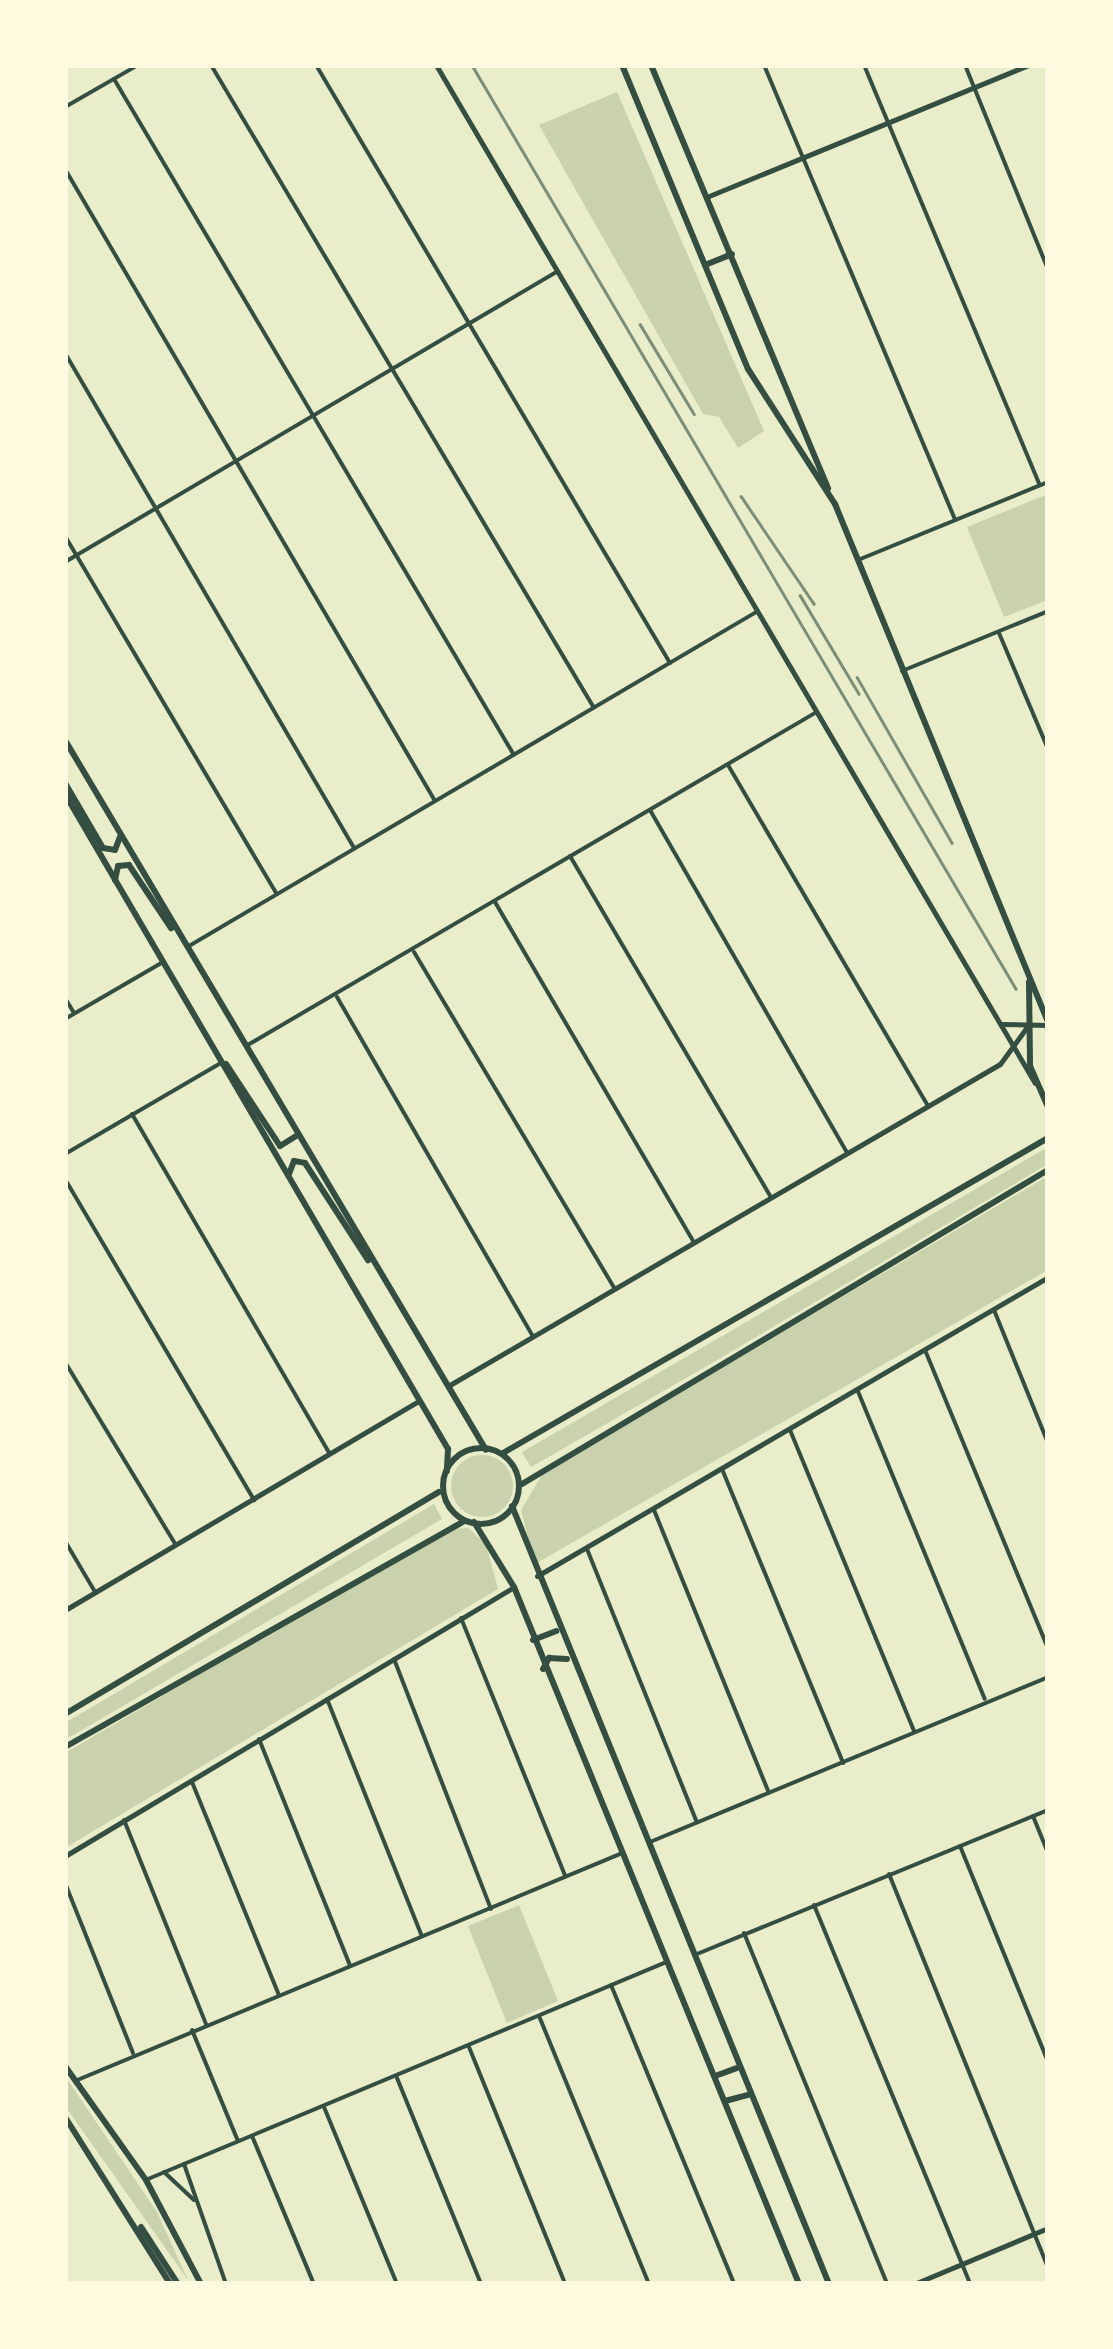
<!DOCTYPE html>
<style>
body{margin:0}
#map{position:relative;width:1113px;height:2349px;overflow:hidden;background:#e9edc9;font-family:"Alegreya Sans",sans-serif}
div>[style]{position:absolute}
.green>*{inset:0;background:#cad2ad}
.round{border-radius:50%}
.minor>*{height:4px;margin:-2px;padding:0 2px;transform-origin:2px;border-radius:2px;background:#344e41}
.tertiary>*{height:5px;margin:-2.5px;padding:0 2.5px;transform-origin:2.5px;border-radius:2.5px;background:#344e41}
.secondary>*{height:6px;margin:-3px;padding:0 3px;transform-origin:3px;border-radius:3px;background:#344e41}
.secondary>.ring{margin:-3px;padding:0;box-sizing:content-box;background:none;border:6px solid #344e41;border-radius:50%}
.rail>*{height:2.5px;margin:-1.25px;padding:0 1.25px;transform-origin:1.25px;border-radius:1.25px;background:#7c8e77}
span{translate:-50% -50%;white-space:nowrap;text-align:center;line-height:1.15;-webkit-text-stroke:10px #fefae0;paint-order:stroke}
.frame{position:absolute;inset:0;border:68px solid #fefae0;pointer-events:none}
</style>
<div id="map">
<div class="green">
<div style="clip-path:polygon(617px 92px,764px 431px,738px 448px,719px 417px,703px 414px,539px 125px)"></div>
<div style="clip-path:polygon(1048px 494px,1048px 600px,1004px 617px,967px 527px)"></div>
<div style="clip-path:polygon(1048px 1147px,1048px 1164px,714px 1362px,531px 1467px,522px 1452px)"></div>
<div style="clip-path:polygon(1048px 1176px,1048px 1270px,535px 1564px,521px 1510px,543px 1473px)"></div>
<div class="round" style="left:451px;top:1455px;width:62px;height:62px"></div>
<div style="clip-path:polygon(434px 1504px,442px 1519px,65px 1740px,65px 1723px)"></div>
<div style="clip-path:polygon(468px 1528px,486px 1544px,498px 1589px,65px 1848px,65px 1753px,448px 1529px)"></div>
<div style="clip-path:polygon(519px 1905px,558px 2001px,507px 2023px,468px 1926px)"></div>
<div style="clip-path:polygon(65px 2076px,157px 2212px,188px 2280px,65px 2106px)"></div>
</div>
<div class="minor">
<div style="left:211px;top:65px;width:748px;rotate:59.22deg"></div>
<div style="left:316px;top:65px;width:695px;rotate:59.38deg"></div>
<div style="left:764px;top:65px;width:493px;rotate:67.2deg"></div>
<div style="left:864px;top:65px;width:455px;rotate:67.3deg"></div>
<div style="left:965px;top:65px;width:220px;rotate:67.9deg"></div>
<div style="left:114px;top:79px;width:785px;rotate:59.39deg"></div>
<div style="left:65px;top:107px;width:84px;rotate:-29.9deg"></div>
<div style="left:65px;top:169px;width:732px;rotate:59.65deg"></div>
<div style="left:65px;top:353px;width:573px;rotate:59.72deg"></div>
<div style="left:65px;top:536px;width:416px;rotate:59.4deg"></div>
<div style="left:858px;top:560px;width:205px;rotate:-22.3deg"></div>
<div style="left:65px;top:562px;width:572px;rotate:-30.55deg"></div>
<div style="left:999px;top:633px;width:126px;rotate:67.1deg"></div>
<div style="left:902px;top:671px;width:158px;rotate:-22.3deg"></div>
<div style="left:728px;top:765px;width:395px;rotate:59.6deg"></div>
<div style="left:650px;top:810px;width:396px;rotate:60.1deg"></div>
<div style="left:570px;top:856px;width:396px;rotate:59.5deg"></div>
<div style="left:495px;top:902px;width:393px;rotate:59.7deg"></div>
<div style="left:189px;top:946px;width:660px;rotate:-30.49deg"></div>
<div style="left:414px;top:952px;width:390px;rotate:59.2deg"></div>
<div style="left:337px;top:997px;width:390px;rotate:60deg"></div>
<div style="left:65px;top:998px;width:17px;rotate:59deg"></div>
<div style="left:65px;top:1019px;width:113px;rotate:-30.2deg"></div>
<div style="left:246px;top:1046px;width:659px;rotate:-30.34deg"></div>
<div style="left:132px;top:1114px;width:393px;rotate:59.8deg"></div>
<div style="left:65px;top:1154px;width:181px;rotate:-30.3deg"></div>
<div style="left:65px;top:1179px;width:373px;rotate:59.5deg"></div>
<div style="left:994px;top:1310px;width:144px;rotate:67.9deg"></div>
<div style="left:925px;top:1350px;width:323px;rotate:67.6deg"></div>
<div style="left:65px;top:1362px;width:214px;rotate:58.8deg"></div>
<div style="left:857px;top:1389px;width:335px;rotate:67.6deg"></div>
<div style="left:790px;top:1430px;width:326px;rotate:67.6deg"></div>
<div style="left:722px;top:1469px;width:318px;rotate:67.6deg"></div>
<div style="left:654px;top:1510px;width:305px;rotate:67.9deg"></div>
<div style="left:65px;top:1541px;width:59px;rotate:59.5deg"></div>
<div style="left:587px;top:1549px;width:294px;rotate:68.1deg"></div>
<div style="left:461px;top:1618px;width:278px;rotate:68deg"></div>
<div style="left:394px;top:1659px;width:268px;rotate:68.8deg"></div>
<div style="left:327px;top:1699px;width:255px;rotate:68.2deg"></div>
<div style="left:259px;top:1739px;width:244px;rotate:68.1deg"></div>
<div style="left:192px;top:1782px;width:230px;rotate:67.8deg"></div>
<div style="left:1033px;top:1816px;width:40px;rotate:68deg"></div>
<div style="left:124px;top:1820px;width:220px;rotate:68.1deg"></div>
<div style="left:650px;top:1842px;width:431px;rotate:-22.5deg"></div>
<div style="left:960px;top:1846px;width:233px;rotate:67.8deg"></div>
<div style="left:889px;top:1874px;width:424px;rotate:68deg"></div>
<div style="left:65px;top:1883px;width:183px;rotate:68.2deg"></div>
<div style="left:814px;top:1905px;width:410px;rotate:67.6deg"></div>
<div style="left:744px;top:1933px;width:379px;rotate:67.8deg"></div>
<div style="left:697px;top:1954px;width:379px;rotate:-22.3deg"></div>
<div style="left:611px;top:1985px;width:323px;rotate:67.6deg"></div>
<div style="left:539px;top:2016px;width:290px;rotate:67.7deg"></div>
<div style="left:192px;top:2030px;width:120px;rotate:67.5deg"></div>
<div style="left:469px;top:2047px;width:256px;rotate:67.9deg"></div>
<div style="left:397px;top:2078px;width:222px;rotate:67.8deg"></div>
<div style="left:75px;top:2081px;width:590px;rotate:-22.61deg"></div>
<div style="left:324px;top:2107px;width:191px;rotate:67.6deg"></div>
<div style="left:252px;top:2136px;width:160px;rotate:67.3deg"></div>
<div style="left:184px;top:2164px;width:127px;rotate:70.7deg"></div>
<div style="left:164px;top:2172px;width:41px;rotate:43deg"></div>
<div style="left:148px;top:2179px;width:559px;rotate:-22.71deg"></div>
</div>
<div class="tertiary">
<div style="left:436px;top:65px;width:1181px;rotate:59.53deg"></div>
<div style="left:709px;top:196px;width:345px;rotate:-22.3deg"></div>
<div style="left:1001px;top:1024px;width:47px;rotate:1.2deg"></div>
<div style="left:448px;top:1386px;width:639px;rotate:-30.26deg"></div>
<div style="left:1000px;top:1064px;width:46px;rotate:-53.9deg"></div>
<div style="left:537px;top:1576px;width:592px;rotate:-30.33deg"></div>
<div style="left:65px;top:1610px;width:411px;rotate:-30.6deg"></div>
<div style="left:65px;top:1856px;width:523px;rotate:-30.93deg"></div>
<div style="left:914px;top:2284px;width:145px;rotate:-22.7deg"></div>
</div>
<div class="secondary">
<div style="left:622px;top:65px;width:329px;rotate:67.5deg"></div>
<div style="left:748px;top:369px;width:161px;rotate:57.2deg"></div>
<div style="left:835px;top:504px;width:560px;rotate:67.65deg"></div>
<div style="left:651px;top:65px;width:459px;rotate:67.3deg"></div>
<div style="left:705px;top:265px;width:29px;rotate:-22deg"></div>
<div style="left:65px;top:740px;width:825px;rotate:59.33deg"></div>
<div style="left:65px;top:783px;width:75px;rotate:59.7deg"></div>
<div style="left:103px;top:848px;width:12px;rotate:9deg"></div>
<div style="left:115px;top:850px;width:14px;rotate:-69deg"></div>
<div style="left:65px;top:794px;width:759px;rotate:59.68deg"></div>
<div style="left:448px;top:1449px;width:22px;rotate:93deg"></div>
<div style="left:115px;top:880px;width:14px;rotate:-78deg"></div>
<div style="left:118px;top:866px;width:11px;rotate:-5deg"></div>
<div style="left:129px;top:865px;width:76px;rotate:56.3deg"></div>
<div style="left:1029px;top:982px;width:84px;rotate:89.3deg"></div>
<div style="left:1030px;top:1066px;width:45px;rotate:66.3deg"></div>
<div style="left:226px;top:1064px;width:98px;rotate:56.6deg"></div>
<div style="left:280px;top:1146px;width:19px;rotate:-32deg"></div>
<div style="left:289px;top:1174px;width:14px;rotate:-69deg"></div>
<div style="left:294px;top:1161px;width:11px;rotate:10deg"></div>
<div style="left:305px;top:1163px;width:116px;rotate:57deg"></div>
<div class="ring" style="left:443px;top:1448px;width:70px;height:70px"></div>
<div style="left:503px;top:1453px;width:629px;rotate:-30.03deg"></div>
<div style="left:522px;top:1484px;width:613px;rotate:-30.84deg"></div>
<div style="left:512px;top:1506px;width:840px;rotate:67.83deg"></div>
<div style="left:474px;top:1522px;width:76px;rotate:58.4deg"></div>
<div style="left:514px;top:1587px;width:753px;rotate:67.76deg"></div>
<div style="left:533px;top:1640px;width:25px;rotate:-21deg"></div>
<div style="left:543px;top:1669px;width:13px;rotate:-61deg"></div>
<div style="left:549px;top:1658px;width:18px;rotate:3deg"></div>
<div style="left:65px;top:1714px;width:435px;rotate:-30.7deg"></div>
<div style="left:65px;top:1747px;width:459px;rotate:-29.5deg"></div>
<div style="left:65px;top:2066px;width:140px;rotate:54.6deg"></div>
<div style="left:146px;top:2180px;width:118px;rotate:62.1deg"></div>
<div style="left:715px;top:2076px;width:23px;rotate:-20deg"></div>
<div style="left:725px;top:2101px;width:24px;rotate:-15deg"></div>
<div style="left:65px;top:2117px;width:197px;rotate:57.8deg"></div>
<div style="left:141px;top:2227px;width:68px;rotate:57deg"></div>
</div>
<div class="rail">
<div style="left:472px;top:65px;width:1072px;rotate:59.51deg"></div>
<div style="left:640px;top:324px;width:105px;rotate:59deg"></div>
<div style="left:741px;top:496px;width:130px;rotate:55.9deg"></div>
<div style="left:800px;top:595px;width:115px;rotate:59.2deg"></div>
<div style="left:857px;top:677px;width:191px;rotate:60.2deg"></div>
</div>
<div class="frame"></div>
</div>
